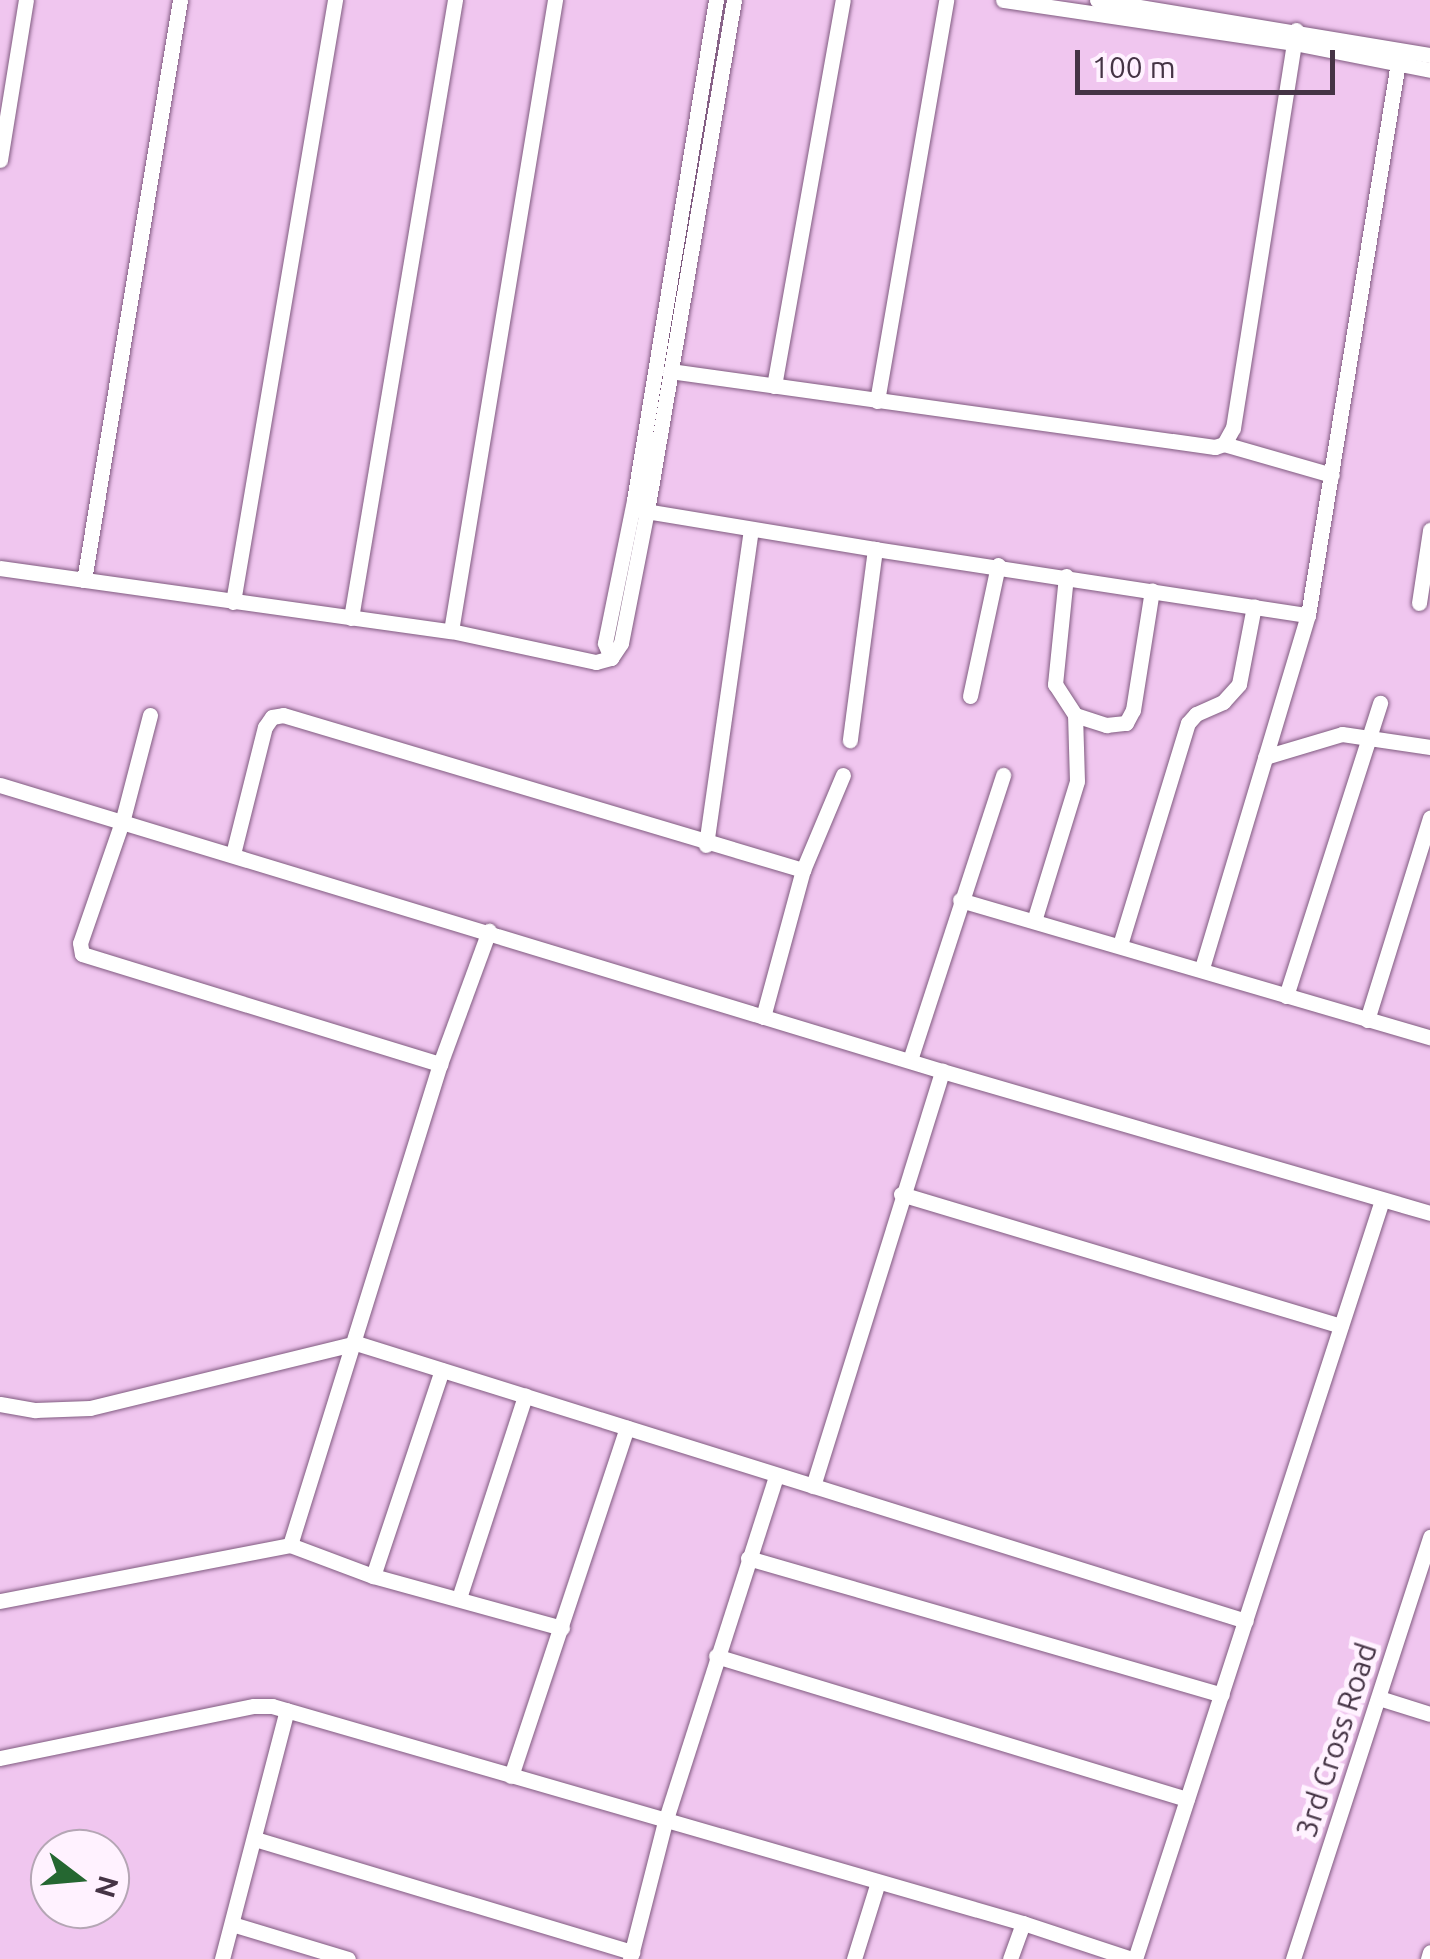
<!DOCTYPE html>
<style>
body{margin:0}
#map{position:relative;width:1430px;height:1959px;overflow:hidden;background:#f0c6ef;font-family:Ubuntu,sans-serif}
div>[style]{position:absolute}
.roads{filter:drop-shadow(0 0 2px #805b80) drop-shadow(0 0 2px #805b80)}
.minor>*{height:15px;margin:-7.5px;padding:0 7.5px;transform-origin:7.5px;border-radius:7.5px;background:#fff}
span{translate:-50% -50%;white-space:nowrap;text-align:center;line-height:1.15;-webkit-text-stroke:10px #fff2ff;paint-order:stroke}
.street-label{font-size:30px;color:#453445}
.north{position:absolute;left:30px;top:1829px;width:100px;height:100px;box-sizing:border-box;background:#fff2ff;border:2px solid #b5a6b5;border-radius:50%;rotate:106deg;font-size:28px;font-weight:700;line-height:40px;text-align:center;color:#453445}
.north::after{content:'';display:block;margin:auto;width:35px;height:45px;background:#256731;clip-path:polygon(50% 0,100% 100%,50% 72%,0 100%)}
.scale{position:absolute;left:1075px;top:50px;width:260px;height:45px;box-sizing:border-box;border:5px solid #453445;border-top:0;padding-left:12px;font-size:30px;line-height:35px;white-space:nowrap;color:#453445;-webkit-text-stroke:8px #fff2ff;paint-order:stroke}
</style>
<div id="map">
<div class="roads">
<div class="minor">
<div style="left:1003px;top:0;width:294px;rotate:8.4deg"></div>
<div style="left:1294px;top:43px;width:139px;rotate:11.2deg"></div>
<div style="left:1097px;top:0;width:338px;rotate:9.4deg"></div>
<div style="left:0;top:160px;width:162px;rotate:-80.8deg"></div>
<div style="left:670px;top:371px;width:550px;rotate:7.94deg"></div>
<div style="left:1215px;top:447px;width:9px;rotate:-18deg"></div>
<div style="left:1224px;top:444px;width:18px;rotate:-61deg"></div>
<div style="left:1233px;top:428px;width:403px;rotate:-81deg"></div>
<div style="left:774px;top:386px;width:392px;rotate:-79.9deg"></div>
<div style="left:877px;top:401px;width:407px;rotate:-80.2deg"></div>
<div style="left:1224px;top:444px;width:112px;rotate:16deg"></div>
<div style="left:640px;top:510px;width:238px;rotate:9.4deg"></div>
<div style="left:875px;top:549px;width:193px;rotate:97.5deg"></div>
<div style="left:875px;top:549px;width:438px;rotate:8.7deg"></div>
<div style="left:0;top:568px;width:455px;rotate:8deg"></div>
<div style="left:451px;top:631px;width:148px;rotate:12.1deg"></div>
<div style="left:596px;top:662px;width:16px;rotate:-15deg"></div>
<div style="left:611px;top:658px;width:18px;rotate:-56deg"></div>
<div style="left:621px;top:643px;width:135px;rotate:-78.9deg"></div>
<div style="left:647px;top:511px;width:518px;rotate:-80.34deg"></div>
<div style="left:1066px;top:576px;width:109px;rotate:95.8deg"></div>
<div style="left:1055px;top:684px;width:37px;rotate:57deg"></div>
<div style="left:1075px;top:715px;width:33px;rotate:18deg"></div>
<div style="left:1106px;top:725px;width:20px;rotate:-6deg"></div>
<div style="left:1126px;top:723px;width:15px;rotate:-62deg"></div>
<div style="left:1133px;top:710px;width:121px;rotate:-81deg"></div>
<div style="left:84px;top:580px;width:588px;rotate:-80.6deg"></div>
<div style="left:233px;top:602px;width:611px;rotate:-80.38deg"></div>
<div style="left:1419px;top:603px;width:74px;rotate:-81.4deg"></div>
<div style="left:351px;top:618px;width:627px;rotate:-80.45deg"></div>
<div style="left:451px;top:631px;width:640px;rotate:-80.64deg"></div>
<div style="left:611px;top:658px;width:16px;rotate:-112deg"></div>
<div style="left:605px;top:643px;width:146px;rotate:-78.5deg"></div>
<div style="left:634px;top:500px;width:507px;rotate:-80.69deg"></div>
<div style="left:970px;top:696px;width:134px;rotate:-77.9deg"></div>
<div style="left:150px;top:715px;width:107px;rotate:104.6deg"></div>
<div style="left:123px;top:819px;width:131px;rotate:109.1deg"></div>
<div style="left:80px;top:943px;width:11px;rotate:80deg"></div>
<div style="left:82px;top:954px;width:375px;rotate:17.1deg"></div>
<div style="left:1265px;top:757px;width:80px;rotate:-16.6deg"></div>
<div style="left:1342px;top:734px;width:89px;rotate:8.4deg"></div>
<div style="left:0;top:785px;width:984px;rotate:16.89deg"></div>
<div style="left:942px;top:1071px;width:508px;rotate:16.22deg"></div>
<div style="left:706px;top:845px;width:319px;rotate:-81.9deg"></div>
<div style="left:233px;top:854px;width:131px;rotate:-75.9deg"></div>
<div style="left:265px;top:727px;width:12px;rotate:-55deg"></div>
<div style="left:272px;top:717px;width:11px;rotate:-10deg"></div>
<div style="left:283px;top:715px;width:543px;rotate:16.6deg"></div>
<div style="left:960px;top:900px;width:490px;rotate:16.3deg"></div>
<div style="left:1034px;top:921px;width:146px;rotate:-72.9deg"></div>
<div style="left:1077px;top:781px;width:66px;rotate:-91.7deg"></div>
<div style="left:1120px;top:945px;width:232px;rotate:-73deg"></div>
<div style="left:1188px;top:723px;width:12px;rotate:-48deg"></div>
<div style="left:1196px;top:714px;width:30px;rotate:-24deg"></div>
<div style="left:1223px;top:702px;width:24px;rotate:-48deg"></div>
<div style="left:1239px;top:684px;width:79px;rotate:-79.1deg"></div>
<div style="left:1202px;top:968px;width:369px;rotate:-73.3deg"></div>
<div style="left:1308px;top:615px;width:572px;rotate:-80.75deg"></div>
<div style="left:1286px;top:996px;width:308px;rotate:-72.2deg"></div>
<div style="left:763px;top:1017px;width:152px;rotate:-74.8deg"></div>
<div style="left:803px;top:870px;width:103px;rotate:-67.2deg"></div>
<div style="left:1367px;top:1020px;width:212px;rotate:-72.7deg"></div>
<div style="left:910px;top:1060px;width:300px;rotate:-71.9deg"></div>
<div style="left:901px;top:1194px;width:459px;rotate:16.7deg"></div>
<div style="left:0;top:1404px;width:36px;rotate:10deg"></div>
<div style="left:35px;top:1410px;width:55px;rotate:-2.1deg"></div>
<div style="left:90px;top:1408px;width:274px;rotate:-13.7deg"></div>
<div style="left:356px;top:1343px;width:932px;rotate:17.35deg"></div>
<div style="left:813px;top:1486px;width:435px;rotate:-72.7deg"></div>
<div style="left:290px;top:1545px;width:504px;rotate:-72.68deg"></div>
<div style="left:440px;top:1064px;width:142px;rotate:-69.8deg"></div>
<div style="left:748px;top:1558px;width:493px;rotate:16.1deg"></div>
<div style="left:373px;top:1576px;width:217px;rotate:-71.5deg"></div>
<div style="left:459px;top:1598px;width:213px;rotate:-71.9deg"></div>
<div style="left:0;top:1601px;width:295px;rotate:-10.9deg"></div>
<div style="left:290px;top:1545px;width:89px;rotate:20.5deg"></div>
<div style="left:373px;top:1576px;width:196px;rotate:15.4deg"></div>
<div style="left:716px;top:1656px;width:492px;rotate:16.9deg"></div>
<div style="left:1379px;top:1698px;width:53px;rotate:17.4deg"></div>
<div style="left:0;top:1758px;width:259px;rotate:-11.6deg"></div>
<div style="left:254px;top:1706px;width:18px"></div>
<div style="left:272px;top:1706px;width:782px;rotate:16.12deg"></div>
<div style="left:1023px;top:1923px;width:114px;rotate:18.4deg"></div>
<div style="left:511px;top:1776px;width:367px;rotate:-71.6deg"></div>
<div style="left:255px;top:1839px;width:394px;rotate:16.7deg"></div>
<div style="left:232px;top:1924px;width:121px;rotate:16.8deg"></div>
<div style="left:222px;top:1959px;width:257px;rotate:-75.4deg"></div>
<div style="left:630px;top:1959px;width:141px;rotate:-75.7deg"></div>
<div style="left:665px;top:1822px;width:363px;rotate:-72.2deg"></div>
<div style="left:854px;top:1959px;width:81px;rotate:-72.7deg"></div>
<div style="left:1010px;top:1959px;width:38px;rotate:-70deg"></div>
<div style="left:1135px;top:1959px;width:798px;rotate:-71.97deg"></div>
<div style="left:1293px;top:1959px;width:444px;rotate:-72deg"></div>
<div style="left:1428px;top:1959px;width:7px;rotate:-74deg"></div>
</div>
</div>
<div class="street-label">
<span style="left:1336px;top:1740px;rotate:-72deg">3rd Cross Road</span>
</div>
<div class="north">N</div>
<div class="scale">100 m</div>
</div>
